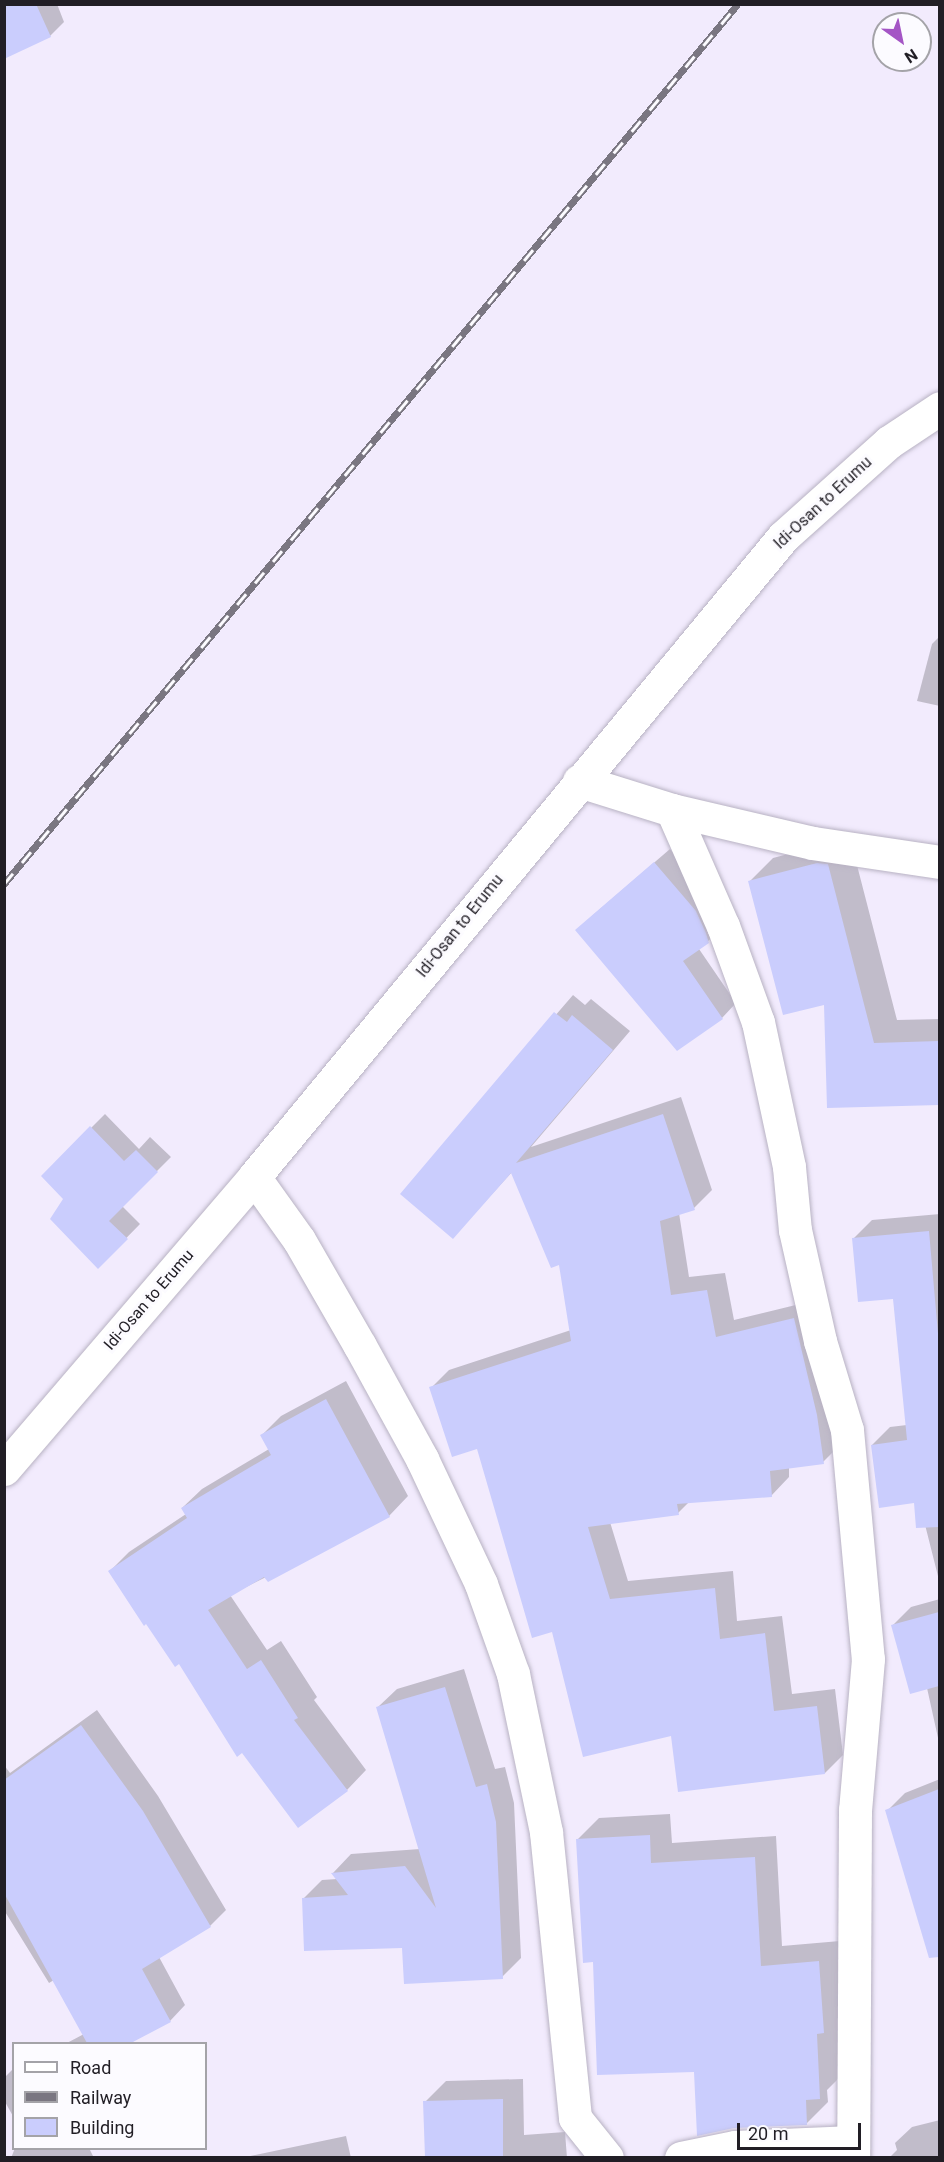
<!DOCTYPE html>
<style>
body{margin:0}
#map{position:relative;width:944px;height:2162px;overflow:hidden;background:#f2ebfd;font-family:Roboto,sans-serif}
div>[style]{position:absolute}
.shadow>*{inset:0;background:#0003}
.building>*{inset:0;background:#cacdfd}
.roads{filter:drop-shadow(0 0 2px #b8b2c3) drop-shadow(0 0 2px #b8b2c3)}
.street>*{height:33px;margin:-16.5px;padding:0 16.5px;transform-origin:16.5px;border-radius:16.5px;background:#fff}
.rail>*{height:7px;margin-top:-3.5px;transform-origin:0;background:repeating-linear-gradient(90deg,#fcfbff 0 14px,#7a7681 0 28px);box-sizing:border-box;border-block:2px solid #7a7681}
span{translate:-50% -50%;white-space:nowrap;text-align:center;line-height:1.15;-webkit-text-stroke:6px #fcfbff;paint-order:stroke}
.street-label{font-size:16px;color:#211e25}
.frame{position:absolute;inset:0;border:6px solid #211e25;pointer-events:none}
.legend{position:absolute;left:12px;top:2042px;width:195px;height:108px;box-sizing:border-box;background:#fcfbff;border:2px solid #a4a3a8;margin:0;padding:8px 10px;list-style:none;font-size:18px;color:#211e25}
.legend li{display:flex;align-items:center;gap:12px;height:30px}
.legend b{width:30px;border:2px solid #a4a3a8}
.north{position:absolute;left:872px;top:12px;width:60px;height:60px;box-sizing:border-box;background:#fcfbff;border:2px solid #a4a3a8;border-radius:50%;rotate:147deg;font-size:16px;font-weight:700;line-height:24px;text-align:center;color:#211e25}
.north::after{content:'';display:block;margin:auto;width:21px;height:27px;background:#a455c5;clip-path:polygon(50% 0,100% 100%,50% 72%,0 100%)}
.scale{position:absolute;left:737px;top:2123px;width:124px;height:27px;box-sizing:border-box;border:3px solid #211e25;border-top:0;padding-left:8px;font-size:18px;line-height:21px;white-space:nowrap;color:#211e25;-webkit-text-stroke:4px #fcfbff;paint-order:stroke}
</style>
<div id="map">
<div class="shadow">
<div style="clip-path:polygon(4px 4px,57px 4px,64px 22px,50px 36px)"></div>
<div style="clip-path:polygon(940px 636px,940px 706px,917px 701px,932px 644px)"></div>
<div style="clip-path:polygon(841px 840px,851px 842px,897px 1020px,940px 1019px,940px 1104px,828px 1107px,825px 1003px,750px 881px,773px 858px)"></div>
<div style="clip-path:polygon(670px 849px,710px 896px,723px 928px,699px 949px,736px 1003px,722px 1018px,592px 916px)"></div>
<div style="clip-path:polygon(573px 995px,585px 1005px,591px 999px,630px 1031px,531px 1147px,681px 1097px,712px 1190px,694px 1208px,679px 1213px,689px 1277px,725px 1273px,734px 1320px,812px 1301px,841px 1444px,823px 1462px,789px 1467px,789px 1477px,771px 1496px,690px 1501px,678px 1513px,610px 1522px,628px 1581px,733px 1571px,737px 1621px,782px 1616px,792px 1694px,835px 1689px,843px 1755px,825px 1773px,673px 1734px,478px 1447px,431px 1388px,449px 1370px,571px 1330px,560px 1263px,512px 1172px,453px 1237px,402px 1193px)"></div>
<div style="clip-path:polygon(105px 1114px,139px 1149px,150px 1137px,171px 1157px,122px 1206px,140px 1224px,98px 1267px,65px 1198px,43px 1176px)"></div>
<div style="clip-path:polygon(940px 1214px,940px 1584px,919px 1501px,872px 1445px,890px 1427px,907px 1425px,894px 1298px,854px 1238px,872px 1220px)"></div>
<div style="clip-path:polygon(346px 1381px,408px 1496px,389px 1516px,230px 1595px,267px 1650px,281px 1641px,317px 1697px,314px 1700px,366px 1770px,347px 1790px,179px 1662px,110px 1571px,129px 1552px,186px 1514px,182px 1508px,202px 1489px,269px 1449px,262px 1435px,281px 1416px)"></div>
<div style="clip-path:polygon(940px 1599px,940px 1747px,927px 1688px,893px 1625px,911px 1607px)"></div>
<div style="clip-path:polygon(464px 1669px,495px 1769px,505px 1767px,514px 1803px,521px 1958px,502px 1977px,404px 1947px,303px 1899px,322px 1880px,337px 1879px,333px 1873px,351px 1854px,420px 1849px,378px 1707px,397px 1689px)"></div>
<div style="clip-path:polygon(97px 1710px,158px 1796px,226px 1910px,210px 1926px,159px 1957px,185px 2005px,170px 2021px,128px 2044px,65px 2044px,84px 2034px,54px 1980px,49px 1983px,4px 1910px,4px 1765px,10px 1773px)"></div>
<div style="clip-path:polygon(940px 1779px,940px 1939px,926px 1943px,887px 1811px,905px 1793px)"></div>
<div style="clip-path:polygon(670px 1814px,672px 1843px,776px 1836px,782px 1946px,840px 1941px,841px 2076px,827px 2090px,828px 2102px,806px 2124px,695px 2070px,594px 1960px,577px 1840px,599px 1818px)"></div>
<div style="clip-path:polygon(13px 2069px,14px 2069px,14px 2118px,4px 2100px,4px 2078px)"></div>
<div style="clip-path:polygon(523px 2079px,524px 2135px,565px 2132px,567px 2158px,430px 2158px,425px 2102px,446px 2081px)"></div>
<div style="clip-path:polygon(940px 2120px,940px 2158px,889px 2158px,897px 2150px,895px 2143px,912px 2127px)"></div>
<div style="clip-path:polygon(346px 2136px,351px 2158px,241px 2158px)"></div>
<div style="clip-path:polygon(15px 2148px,89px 2148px,94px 2158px,11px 2158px)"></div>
</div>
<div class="building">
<div style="clip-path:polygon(4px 4px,36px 4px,51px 37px,4px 59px)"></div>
<div style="clip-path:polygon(654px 862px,696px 911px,706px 933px,709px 943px,683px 961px,723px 1019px,677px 1051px,575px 930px)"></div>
<div style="clip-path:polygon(817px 863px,828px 864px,874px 1043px,939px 1041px,939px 1105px,827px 1108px,824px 1005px,783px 1015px,748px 881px)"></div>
<div style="clip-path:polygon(554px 1012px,567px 1022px,572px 1015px,613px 1050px,516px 1163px,663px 1114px,695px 1210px,660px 1221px,671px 1295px,707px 1290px,716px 1337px,794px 1318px,817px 1415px,824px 1464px,770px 1471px,772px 1497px,677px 1504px,679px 1515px,588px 1527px,610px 1599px,715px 1588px,720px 1639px,765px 1633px,774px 1711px,817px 1706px,825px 1774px,678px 1792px,671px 1736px,583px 1757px,552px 1632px,532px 1638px,477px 1449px,452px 1457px,429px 1387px,571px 1341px,559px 1265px,551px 1268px,511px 1173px,453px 1239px,400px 1194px)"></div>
<div style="clip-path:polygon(90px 1126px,124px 1161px,136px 1150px,158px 1172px,109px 1221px,128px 1239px,98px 1269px,50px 1219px,63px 1199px,41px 1176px)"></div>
<div style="clip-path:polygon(929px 1231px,939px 1345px,939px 1527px,916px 1528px,914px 1503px,879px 1508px,871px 1445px,907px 1440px,893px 1299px,858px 1302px,852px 1238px)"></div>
<div style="clip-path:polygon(326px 1399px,390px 1517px,268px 1582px,264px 1577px,208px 1610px,247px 1669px,261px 1660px,298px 1718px,294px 1720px,348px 1791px,298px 1828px,242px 1753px,237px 1757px,179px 1664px,175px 1667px,146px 1624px,144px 1626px,108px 1571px,187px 1518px,181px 1508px,271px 1455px,260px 1435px)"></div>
<div style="clip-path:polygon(939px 1612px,939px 1686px,910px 1694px,891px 1625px)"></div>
<div style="clip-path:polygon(445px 1687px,476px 1787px,487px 1784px,496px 1822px,503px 1979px,404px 1984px,402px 1948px,304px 1951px,302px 1898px,348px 1895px,331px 1873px,405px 1866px,436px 1908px,376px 1707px)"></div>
<div style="clip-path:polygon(81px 1725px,143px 1811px,211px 1927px,142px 1969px,171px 2022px,131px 2043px,87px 2043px,4px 1893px,4px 1780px)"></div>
<div style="clip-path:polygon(939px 1789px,939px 1957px,929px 1958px,885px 1810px)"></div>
<div style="clip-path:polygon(650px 1835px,651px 1863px,755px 1857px,761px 1966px,819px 1961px,824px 2033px,817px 2034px,820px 2099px,806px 2100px,807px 2125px,734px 2128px,697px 2136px,694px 2072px,597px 2075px,593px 1962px,583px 1963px,576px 1839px)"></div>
<div style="clip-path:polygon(503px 2099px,503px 2157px,425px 2157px,423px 2101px)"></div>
</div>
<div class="roads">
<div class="street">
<div style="left:579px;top:781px;width:97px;rotate:17.3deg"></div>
<div style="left:672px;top:810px;width:127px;rotate:66.3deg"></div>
<div style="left:723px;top:926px;width:102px;rotate:70deg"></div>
<div style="left:758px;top:1022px;width:148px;rotate:77.9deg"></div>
<div style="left:789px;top:1167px;width:63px;rotate:84.6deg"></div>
<div style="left:795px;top:1230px;width:114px;rotate:77.3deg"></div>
<div style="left:820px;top:1341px;width:93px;rotate:73.1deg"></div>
<div style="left:847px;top:1430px;width:230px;rotate:84.8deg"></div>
<div style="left:868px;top:1659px;width:152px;rotate:94.9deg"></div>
<div style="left:855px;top:1810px;width:348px;rotate:90.3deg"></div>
<div style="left:672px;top:810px;width:145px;rotate:13.2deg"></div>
<div style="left:813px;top:843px;width:128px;rotate:8.5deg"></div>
<div style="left:254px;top:1177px;width:77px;rotate:54.5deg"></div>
<div style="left:299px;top:1240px;width:122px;rotate:60.1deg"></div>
<div style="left:360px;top:1346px;width:129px;rotate:61.2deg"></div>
<div style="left:422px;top:1459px;width:138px;rotate:64.7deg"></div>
<div style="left:481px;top:1584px;width:96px;rotate:70.4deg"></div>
<div style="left:513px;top:1674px;width:161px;rotate:78.2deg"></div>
<div style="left:546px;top:1832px;width:287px;rotate:84.2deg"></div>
<div style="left:575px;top:2118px;width:51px;rotate:51.3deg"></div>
<div style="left:4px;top:1469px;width:384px;rotate:-49.4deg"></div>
<div style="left:254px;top:1177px;width:830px;rotate:-50.42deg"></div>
<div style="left:783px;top:537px;width:142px;rotate:-41.9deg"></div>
<div style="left:889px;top:442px;width:61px;rotate:-33.7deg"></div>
<div style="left:681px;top:2158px;width:55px;rotate:-11.5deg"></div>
<div style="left:735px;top:2147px;width:118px;rotate:-2.4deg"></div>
</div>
</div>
<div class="rail">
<div style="left:4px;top:884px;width:1146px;rotate:-50.17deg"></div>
</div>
<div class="street-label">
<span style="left:823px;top:503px;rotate:-43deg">Idi-Osan to Erumu</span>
<span style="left:460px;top:926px;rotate:-51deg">Idi-Osan to Erumu</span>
<span style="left:149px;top:1300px;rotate:-49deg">Idi-Osan to Erumu</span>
</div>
<div class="frame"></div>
<ul class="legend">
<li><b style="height:8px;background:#fff"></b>Road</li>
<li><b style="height:8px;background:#7a7681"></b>Railway</li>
<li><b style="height:16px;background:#cacdfd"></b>Building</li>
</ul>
<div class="north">N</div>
<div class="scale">20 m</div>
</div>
